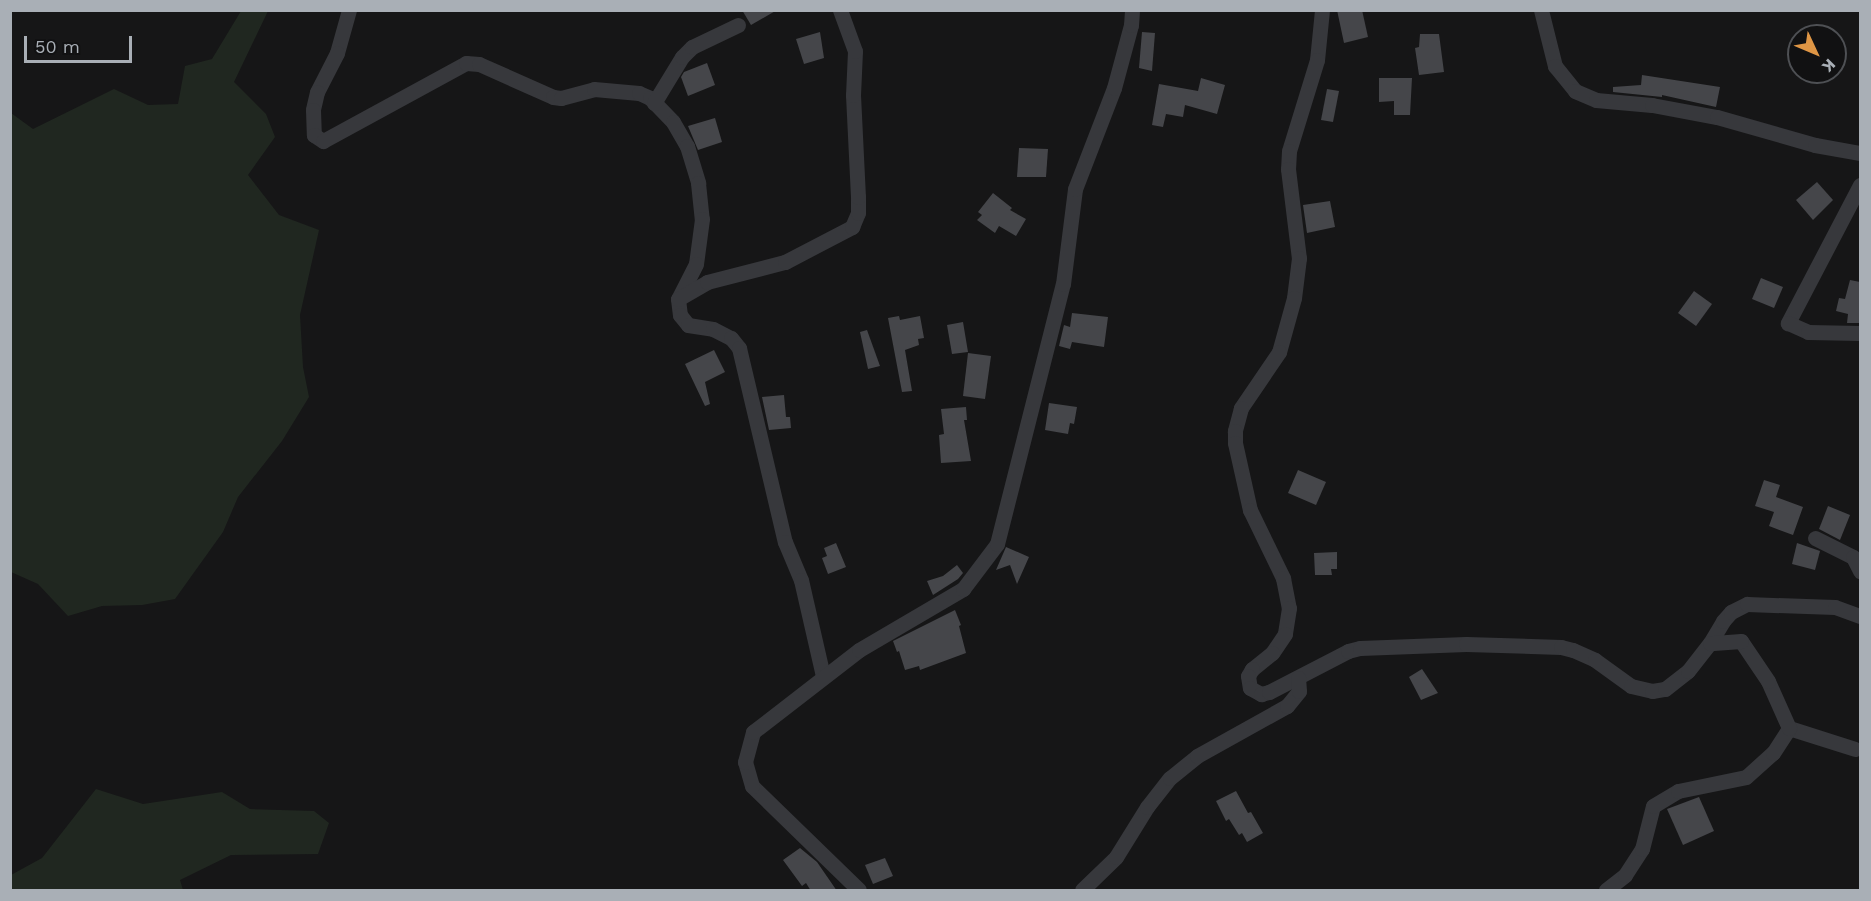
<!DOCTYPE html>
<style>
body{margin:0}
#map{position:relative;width:1871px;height:901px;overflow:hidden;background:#161617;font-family:"Work Sans",sans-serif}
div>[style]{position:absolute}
.green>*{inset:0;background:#202720}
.building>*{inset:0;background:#45464a}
.minor>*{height:15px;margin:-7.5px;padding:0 7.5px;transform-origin:7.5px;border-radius:7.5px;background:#37383c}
span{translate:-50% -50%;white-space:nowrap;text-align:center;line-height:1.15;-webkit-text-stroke:4.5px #111112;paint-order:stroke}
.frame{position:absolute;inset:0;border:12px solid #a9afb6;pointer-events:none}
.north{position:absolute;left:1787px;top:24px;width:60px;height:60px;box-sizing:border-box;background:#111112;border:2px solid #4e5054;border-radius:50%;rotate:134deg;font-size:16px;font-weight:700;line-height:24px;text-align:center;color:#a9afb6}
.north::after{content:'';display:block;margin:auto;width:21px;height:27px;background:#df9645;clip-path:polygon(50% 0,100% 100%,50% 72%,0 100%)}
.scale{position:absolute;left:24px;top:36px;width:108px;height:27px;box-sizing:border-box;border:3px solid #a9afb6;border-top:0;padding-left:8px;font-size:18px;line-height:21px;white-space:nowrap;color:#a9afb6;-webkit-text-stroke:4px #111112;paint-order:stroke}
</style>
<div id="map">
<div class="green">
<div style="clip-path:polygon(241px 11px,268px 11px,234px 82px,266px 114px,275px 137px,248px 175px,279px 215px,319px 230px,300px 315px,303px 367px,309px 397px,282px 441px,238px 497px,223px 532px,175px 599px,142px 605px,102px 606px,68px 616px,38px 584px,11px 572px,11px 113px,33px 129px,114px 89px,148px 105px,178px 104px,185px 66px,212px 59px)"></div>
<div style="clip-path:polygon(96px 789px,143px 804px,222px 792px,250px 809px,314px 811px,329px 823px,318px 854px,231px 855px,180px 880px,183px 890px,11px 890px,11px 875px,42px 858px)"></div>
</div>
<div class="building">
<div style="clip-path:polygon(742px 10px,777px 10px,751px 25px)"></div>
<div style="clip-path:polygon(1337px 10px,1362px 10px,1368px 37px,1344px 43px)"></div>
<div style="clip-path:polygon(820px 32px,824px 58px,804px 64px,796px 39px)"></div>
<div style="clip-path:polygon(1142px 32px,1155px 33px,1152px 71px,1139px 68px)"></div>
<div style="clip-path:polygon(1420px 34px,1439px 34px,1444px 72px,1419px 75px,1415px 48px,1419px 47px)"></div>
<div style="clip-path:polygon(707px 63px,715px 85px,688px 96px,681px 77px,684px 72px)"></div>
<div style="clip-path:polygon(1642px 75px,1720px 87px,1716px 107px,1662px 95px,1662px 97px,1613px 92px,1613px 87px,1641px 85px)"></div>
<div style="clip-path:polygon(1201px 78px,1225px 85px,1217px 114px,1185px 105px,1183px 117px,1166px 114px,1163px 127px,1152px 125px,1159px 84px,1198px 91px)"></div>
<div style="clip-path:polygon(1379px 78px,1412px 78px,1410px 115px,1394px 115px,1394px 101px,1379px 102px)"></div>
<div style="clip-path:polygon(1327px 89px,1339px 91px,1333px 122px,1321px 120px)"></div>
<div style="clip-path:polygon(715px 118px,722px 142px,698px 150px,688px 126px)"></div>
<div style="clip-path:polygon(1019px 148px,1048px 149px,1046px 177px,1017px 177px)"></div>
<div style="clip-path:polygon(1817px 182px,1833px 200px,1813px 220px,1796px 200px)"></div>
<div style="clip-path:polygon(993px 193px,1012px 208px,1010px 210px,1026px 219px,1016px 236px,999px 226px,995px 233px,977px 220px,982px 215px,978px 212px)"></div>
<div style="clip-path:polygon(1330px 201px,1335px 227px,1307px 233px,1303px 205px)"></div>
<div style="clip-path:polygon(1761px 278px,1783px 287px,1774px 308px,1752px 299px)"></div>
<div style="clip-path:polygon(1850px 280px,1860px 282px,1859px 323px,1847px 323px,1848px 314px,1836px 311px,1839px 298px,1845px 299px)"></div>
<div style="clip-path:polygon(1694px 291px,1712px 304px,1696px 326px,1678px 313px)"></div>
<div style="clip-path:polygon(1072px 313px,1108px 317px,1104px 347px,1072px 342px,1070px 349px,1059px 346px,1064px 325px,1070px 327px)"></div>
<div style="clip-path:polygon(899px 316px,900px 320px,920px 316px,924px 338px,918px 339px,919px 345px,905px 350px,912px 391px,902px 392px,888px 318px)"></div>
<div style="clip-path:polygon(963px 322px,968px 352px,952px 354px,947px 325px)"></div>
<div style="clip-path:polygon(867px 330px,880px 366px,868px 369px,860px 332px)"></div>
<div style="clip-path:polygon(714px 350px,725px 372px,705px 382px,710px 404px,705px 406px,685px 364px)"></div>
<div style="clip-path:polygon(968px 353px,991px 356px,985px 399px,963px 396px)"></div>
<div style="clip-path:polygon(784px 395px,786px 417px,790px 417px,791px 428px,769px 430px,762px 397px)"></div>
<div style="clip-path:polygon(1049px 403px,1077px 407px,1074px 424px,1070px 423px,1068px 434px,1045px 430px)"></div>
<div style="clip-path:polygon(966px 407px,967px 420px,964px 420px,971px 461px,941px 463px,939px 435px,944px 434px,941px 409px)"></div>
<div style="clip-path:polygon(1298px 470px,1326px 482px,1316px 505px,1288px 493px)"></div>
<div style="clip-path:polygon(1764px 480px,1780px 485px,1776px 497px,1803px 507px,1793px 535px,1769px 526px,1774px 512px,1755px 506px)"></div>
<div style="clip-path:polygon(1828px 506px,1850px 515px,1840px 540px,1819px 529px)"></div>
<div style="clip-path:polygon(836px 543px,846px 567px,828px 574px,822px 558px,827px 556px,824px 548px)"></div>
<div style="clip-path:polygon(1797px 543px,1820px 551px,1815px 570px,1792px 564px)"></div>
<div style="clip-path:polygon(1006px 547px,1029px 557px,1017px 584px,1010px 565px,996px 570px)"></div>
<div style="clip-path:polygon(1337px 552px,1337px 569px,1331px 569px,1332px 575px,1315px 575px,1314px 553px)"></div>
<div style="clip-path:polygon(957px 565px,963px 573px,958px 579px,933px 595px,927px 581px,943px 576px)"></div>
<div style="clip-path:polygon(955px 610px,961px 625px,959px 626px,966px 653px,920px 670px,919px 666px,905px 670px,899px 651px,897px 652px,893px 641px)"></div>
<div style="clip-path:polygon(1422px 669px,1438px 693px,1421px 700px,1409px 677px)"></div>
<div style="clip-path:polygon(1236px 791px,1248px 813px,1251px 812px,1263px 833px,1247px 842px,1242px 833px,1239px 835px,1229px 819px,1226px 821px,1216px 801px)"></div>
<div style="clip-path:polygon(1699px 797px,1714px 831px,1683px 845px,1667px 809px)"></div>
<div style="clip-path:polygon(800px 848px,817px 862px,837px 891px,811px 891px,806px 883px,802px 886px,783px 860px)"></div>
<div style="clip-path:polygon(885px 858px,893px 876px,873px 884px,865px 865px)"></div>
</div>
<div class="minor">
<div style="left:349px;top:10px;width:45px;rotate:105.6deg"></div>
<div style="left:337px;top:53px;width:44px;rotate:117.1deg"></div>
<div style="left:317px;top:92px;width:18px;rotate:103deg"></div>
<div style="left:313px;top:110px;width:25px;rotate:88deg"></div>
<div style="left:314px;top:135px;width:11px;rotate:34deg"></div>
<div style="left:323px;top:141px;width:163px;rotate:-28.6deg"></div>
<div style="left:466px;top:63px;width:13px;rotate:4deg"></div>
<div style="left:479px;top:64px;width:81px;rotate:24deg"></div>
<div style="left:553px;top:97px;width:8px;rotate:7deg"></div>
<div style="left:561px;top:98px;width:34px;rotate:-15deg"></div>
<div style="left:594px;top:89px;width:45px;rotate:5.1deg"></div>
<div style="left:639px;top:93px;width:12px;rotate:24deg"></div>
<div style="left:650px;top:98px;width:33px;rotate:46deg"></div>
<div style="left:673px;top:122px;width:28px;rotate:60deg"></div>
<div style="left:687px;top:146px;width:39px;rotate:73deg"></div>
<div style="left:698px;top:183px;width:36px;rotate:84deg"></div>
<div style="left:702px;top:219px;width:45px;rotate:97.6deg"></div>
<div style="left:696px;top:264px;width:39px;rotate:117deg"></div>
<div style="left:678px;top:299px;width:16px;rotate:83deg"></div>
<div style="left:680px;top:315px;width:13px;rotate:51deg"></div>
<div style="left:688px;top:325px;width:25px;rotate:9deg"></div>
<div style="left:713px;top:329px;width:20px;rotate:27deg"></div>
<div style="left:731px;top:338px;width:13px;rotate:51deg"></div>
<div style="left:739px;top:348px;width:199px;rotate:76.7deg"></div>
<div style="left:785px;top:542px;width:41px;rotate:67.2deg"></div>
<div style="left:801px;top:580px;width:98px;rotate:77.1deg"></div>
<div style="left:1322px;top:10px;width:50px;rotate:95.7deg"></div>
<div style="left:1317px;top:60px;width:95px;rotate:107.1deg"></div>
<div style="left:1289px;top:151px;width:18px;rotate:93deg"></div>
<div style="left:1288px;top:169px;width:90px;rotate:83deg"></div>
<div style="left:1299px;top:258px;width:40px;rotate:97.1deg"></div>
<div style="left:1294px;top:298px;width:56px;rotate:105.5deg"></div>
<div style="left:1279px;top:352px;width:68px;rotate:124.2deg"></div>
<div style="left:1241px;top:408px;width:24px;rotate:105deg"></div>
<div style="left:1235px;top:431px;width:12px;rotate:90deg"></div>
<div style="left:1235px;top:443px;width:69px;rotate:77.4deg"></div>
<div style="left:1250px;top:510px;width:76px;rotate:64.1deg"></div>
<div style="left:1283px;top:578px;width:31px;rotate:79deg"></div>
<div style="left:1289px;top:608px;width:26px;rotate:99deg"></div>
<div style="left:1285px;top:634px;width:23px;rotate:124deg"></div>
<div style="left:1272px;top:653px;width:26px;rotate:141deg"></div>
<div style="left:1252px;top:669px;width:8px;rotate:120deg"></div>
<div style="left:1248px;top:676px;width:12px;rotate:81deg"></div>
<div style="left:1250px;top:688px;width:13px;rotate:29deg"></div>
<div style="left:1261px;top:694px;width:8px;rotate:-14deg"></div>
<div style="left:1269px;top:692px;width:89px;rotate:-27.4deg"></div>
<div style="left:1348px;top:651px;width:12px;rotate:-14deg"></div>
<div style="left:1360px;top:648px;width:106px;rotate:-2.2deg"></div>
<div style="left:1466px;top:644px;width:95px;rotate:1.8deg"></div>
<div style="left:1561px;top:647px;width:12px;rotate:14deg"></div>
<div style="left:1573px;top:650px;width:24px;rotate:24deg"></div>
<div style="left:1595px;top:660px;width:44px;rotate:35.8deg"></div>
<div style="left:1631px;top:686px;width:22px;rotate:13deg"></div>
<div style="left:1652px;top:691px;width:13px;rotate:-9deg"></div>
<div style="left:1665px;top:689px;width:29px;rotate:-38deg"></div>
<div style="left:1688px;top:671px;width:36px;rotate:-52deg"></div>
<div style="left:1710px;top:643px;width:26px;rotate:-59deg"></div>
<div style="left:1723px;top:621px;width:12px;rotate:-48deg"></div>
<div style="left:1731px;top:612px;width:18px;rotate:-27deg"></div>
<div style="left:1747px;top:604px;width:88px;rotate:2deg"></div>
<div style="left:1835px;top:607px;width:27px;rotate:20deg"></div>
<div style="left:1541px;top:10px;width:58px;rotate:76deg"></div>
<div style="left:1555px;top:66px;width:32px;rotate:51deg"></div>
<div style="left:1575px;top:91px;width:23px;rotate:23deg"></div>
<div style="left:1596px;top:100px;width:56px;rotate:5.1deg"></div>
<div style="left:1652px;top:105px;width:66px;rotate:10.5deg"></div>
<div style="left:1717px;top:117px;width:102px;rotate:15.9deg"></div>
<div style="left:1815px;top:145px;width:46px;rotate:10.1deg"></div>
<div style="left:654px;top:103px;width:54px;rotate:-58.7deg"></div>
<div style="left:682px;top:57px;width:14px;rotate:-45deg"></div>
<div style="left:692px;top:47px;width:51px;rotate:-25.6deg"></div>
<div style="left:1860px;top:185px;width:156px;rotate:117.6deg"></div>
<div style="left:1788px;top:323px;width:22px;rotate:24deg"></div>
<div style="left:1808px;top:332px;width:52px;rotate:1.1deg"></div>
<div style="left:678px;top:299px;width:34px;rotate:-30deg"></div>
<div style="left:707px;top:282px;width:81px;rotate:-14.4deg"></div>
<div style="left:785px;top:262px;width:76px;rotate:-27.6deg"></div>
<div style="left:852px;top:227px;width:15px;rotate:-67deg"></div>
<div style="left:858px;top:213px;width:16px;rotate:-90deg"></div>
<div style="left:858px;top:197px;width:102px;rotate:-92.8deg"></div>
<div style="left:853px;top:95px;width:44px;rotate:-87.4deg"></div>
<div style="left:855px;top:51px;width:44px;rotate:-110.1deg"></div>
<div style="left:1815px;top:538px;width:42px;rotate:26.6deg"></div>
<div style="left:1853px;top:557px;width:16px;rotate:63deg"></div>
<div style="left:1789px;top:728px;width:69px;rotate:17.7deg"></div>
<div style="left:859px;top:890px;width:149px;rotate:-135.8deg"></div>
<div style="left:752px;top:786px;width:25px;rotate:-106deg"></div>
<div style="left:745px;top:762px;width:31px;rotate:-75deg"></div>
<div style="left:753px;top:732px;width:134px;rotate:-37.7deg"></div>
<div style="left:859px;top:650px;width:121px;rotate:-30.4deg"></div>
<div style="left:963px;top:589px;width:56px;rotate:-52.9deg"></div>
<div style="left:997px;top:544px;width:268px;rotate:-75.8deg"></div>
<div style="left:1063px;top:284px;width:96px;rotate:-82.8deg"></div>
<div style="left:1075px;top:189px;width:108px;rotate:-68.9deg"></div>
<div style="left:1114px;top:88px;width:65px;rotate:-74.9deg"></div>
<div style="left:1131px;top:25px;width:15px;rotate:-86deg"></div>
<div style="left:1082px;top:890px;width:47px;rotate:-44.1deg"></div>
<div style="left:1116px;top:857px;width:59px;rotate:-58.2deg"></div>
<div style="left:1147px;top:807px;width:37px;rotate:-52deg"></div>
<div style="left:1170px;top:778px;width:35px;rotate:-39deg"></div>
<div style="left:1197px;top:756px;width:103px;rotate:-29.1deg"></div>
<div style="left:1287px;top:706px;width:19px;rotate:-51deg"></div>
<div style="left:1299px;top:691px;width:13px;rotate:-94deg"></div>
<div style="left:1606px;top:890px;width:24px;rotate:-38deg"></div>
<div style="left:1625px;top:875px;width:31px;rotate:-57deg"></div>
<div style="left:1642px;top:849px;width:44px;rotate:-75.7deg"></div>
<div style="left:1653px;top:806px;width:29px;rotate:-31deg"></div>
<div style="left:1678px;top:791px;width:69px;rotate:-11.6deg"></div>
<div style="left:1746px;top:777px;width:36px;rotate:-42deg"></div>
<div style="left:1773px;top:753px;width:30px;rotate:-57deg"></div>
<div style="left:1789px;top:728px;width:51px;rotate:-114.1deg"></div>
<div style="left:1768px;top:681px;width:48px;rotate:-124deg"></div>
<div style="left:1741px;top:641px;width:31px;rotate:176deg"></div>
</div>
<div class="frame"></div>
<div class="north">K</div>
<div class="scale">50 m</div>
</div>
